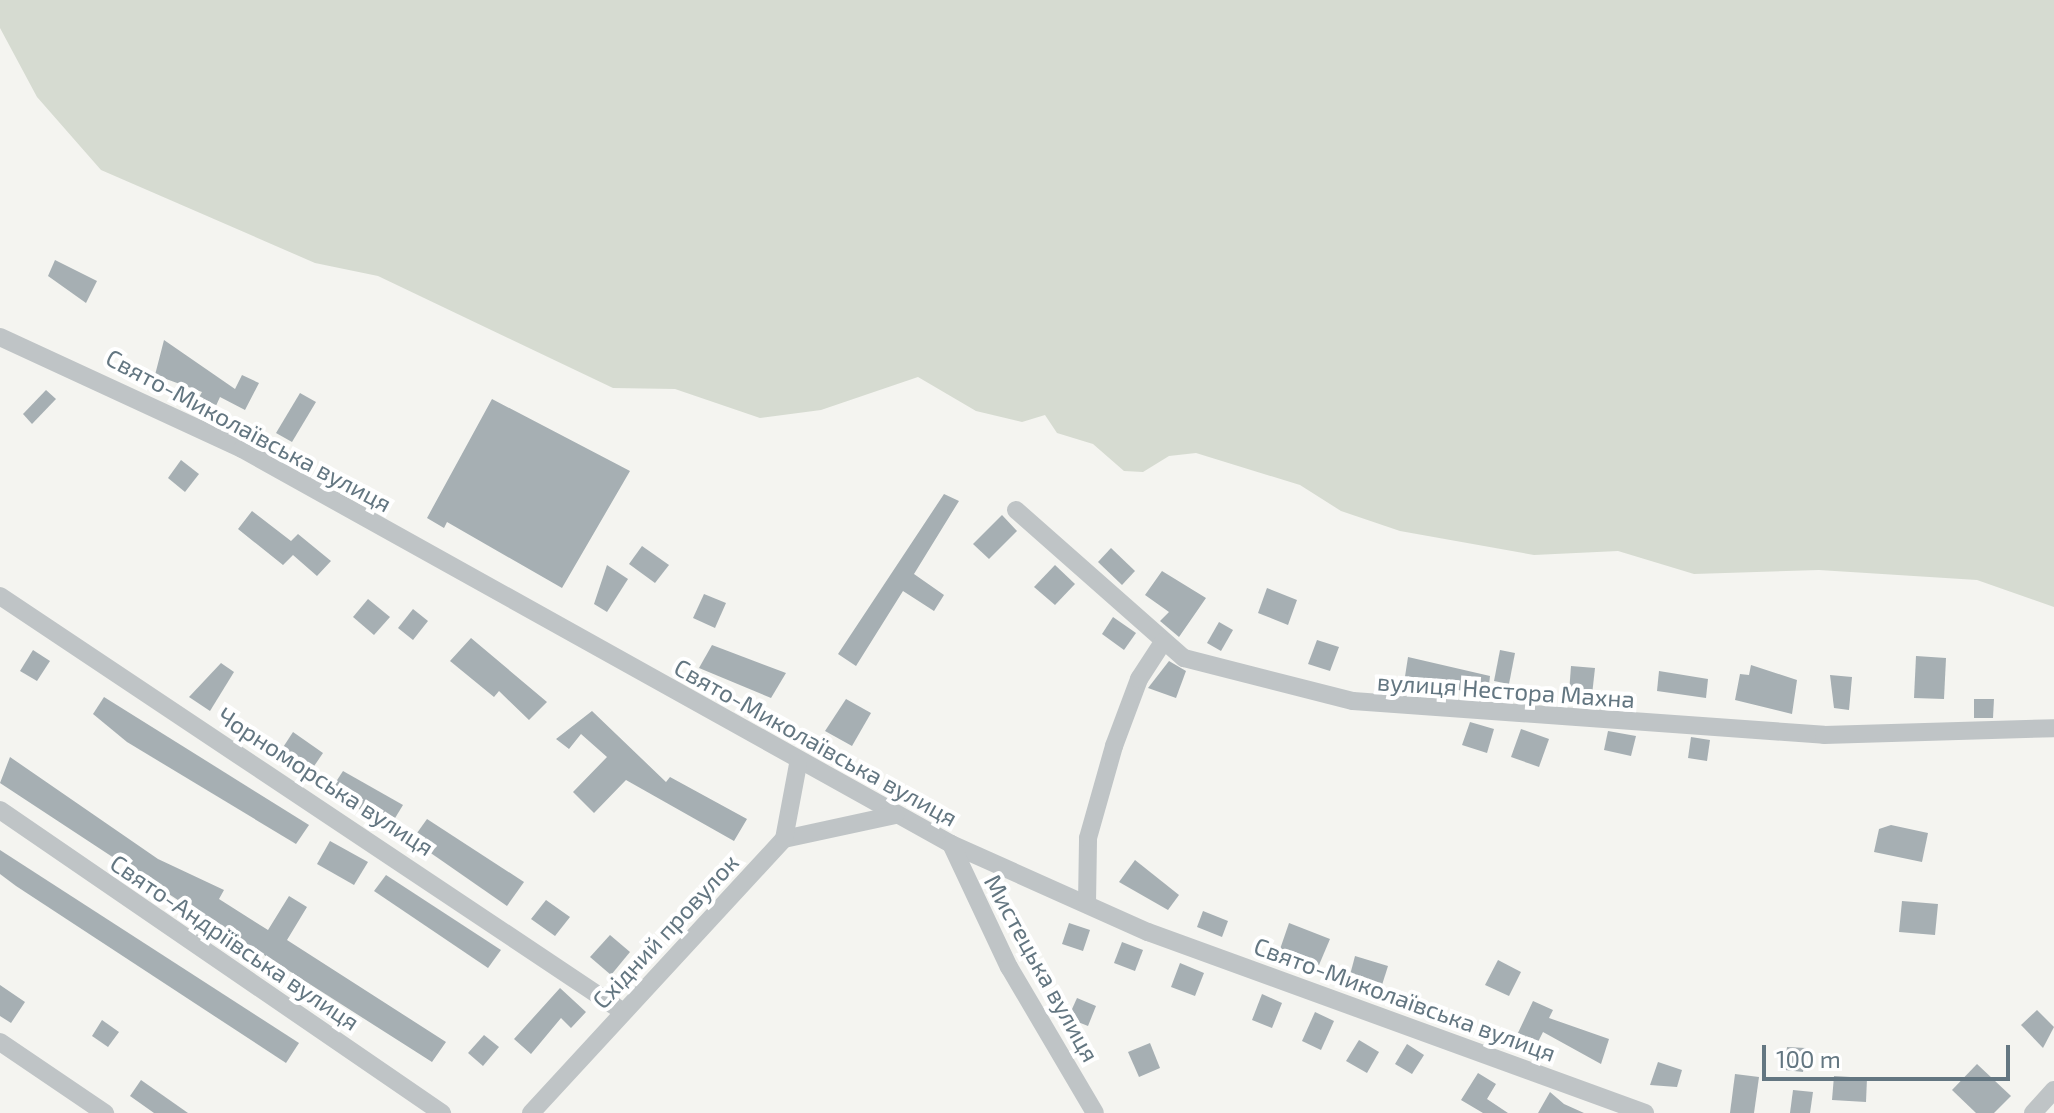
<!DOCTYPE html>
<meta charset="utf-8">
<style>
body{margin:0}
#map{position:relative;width:2054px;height:1113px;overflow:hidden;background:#f4f4f0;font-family:"Exo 2",sans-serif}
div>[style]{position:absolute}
.green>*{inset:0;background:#d6dbd1}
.building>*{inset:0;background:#a6afb3}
.minor>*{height:18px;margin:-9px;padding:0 9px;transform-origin:9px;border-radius:9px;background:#bfc4c6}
span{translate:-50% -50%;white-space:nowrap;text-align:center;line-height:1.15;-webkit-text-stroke:8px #fff;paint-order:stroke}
.street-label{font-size:24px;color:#637681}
.scale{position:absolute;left:1762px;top:1045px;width:248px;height:36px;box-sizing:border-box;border:4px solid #637681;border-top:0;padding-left:10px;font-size:24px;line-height:28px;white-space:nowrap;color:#637681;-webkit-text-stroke:6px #fff;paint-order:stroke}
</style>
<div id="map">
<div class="green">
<div style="clip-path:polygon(0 0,2054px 0,2054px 607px,1977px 580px,1819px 570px,1694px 574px,1618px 551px,1534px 555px,1400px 531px,1341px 511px,1300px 485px,1196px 453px,1169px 456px,1143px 472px,1124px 471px,1093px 444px,1057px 433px,1045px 415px,1022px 422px,976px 411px,918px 377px,821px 410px,760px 418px,675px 389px,613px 388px,378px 276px,315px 263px,101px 170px,37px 97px,0 28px)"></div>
</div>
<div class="building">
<div style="clip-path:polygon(55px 260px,97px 281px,86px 303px,48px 276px)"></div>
<div style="clip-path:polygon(164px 340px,235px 389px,242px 375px,259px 383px,245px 410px,220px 397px,215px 408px,198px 399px,202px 392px,155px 375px)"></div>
<div style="clip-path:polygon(46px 390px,56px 399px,32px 424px,23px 414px)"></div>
<div style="clip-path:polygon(300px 393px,316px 402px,292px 442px,276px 433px)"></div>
<div style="clip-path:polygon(492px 399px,630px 471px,562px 588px,447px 522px,444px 528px,427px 518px)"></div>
<div style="clip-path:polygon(181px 460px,199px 474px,185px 492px,168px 478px)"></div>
<div style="clip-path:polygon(944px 494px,959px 501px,914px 574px,944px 595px,934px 611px,903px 591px,856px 666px,838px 654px)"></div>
<div style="clip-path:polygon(252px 511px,291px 541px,298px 534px,331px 561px,317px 576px,293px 555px,283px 565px,238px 529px)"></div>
<div style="clip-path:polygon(1002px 515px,1017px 531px,989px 559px,973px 544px)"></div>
<div style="clip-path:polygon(642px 546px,669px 565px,655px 583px,629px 564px)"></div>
<div style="clip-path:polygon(1111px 548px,1135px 571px,1122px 585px,1098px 562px)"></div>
<div style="clip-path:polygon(607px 565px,628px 579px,607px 612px,594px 604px)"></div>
<div style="clip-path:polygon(1055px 565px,1075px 584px,1055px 605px,1034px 587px)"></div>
<div style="clip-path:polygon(1162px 571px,1206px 598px,1179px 637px,1160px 621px,1169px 612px,1145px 595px)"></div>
<div style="clip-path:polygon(1267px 588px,1297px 600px,1288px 625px,1258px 613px)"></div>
<div style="clip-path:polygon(704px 594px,726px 603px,715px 628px,693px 618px)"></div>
<div style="clip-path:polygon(368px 599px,390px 617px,374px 635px,353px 617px)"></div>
<div style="clip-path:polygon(413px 609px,428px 621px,413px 640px,398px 628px)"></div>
<div style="clip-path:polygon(1113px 617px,1136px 633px,1124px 650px,1102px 634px)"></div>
<div style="clip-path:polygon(1219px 622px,1233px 630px,1221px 651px,1207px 643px)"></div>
<div style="clip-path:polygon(471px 638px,547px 702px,529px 720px,499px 691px,494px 697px,450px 661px)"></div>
<div style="clip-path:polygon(1317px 640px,1339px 647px,1330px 671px,1308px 664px)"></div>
<div style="clip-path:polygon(712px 645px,786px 673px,771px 698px,699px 668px)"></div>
<div style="clip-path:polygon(33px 650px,50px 661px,37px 681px,20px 671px)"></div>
<div style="clip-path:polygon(1500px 650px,1515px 653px,1509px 684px,1494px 681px)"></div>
<div style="clip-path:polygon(1916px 656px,1946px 658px,1944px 699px,1914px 698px)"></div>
<div style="clip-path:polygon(1408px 657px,1490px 676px,1488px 694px,1404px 683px)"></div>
<div style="clip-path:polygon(1169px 661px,1186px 671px,1176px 698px,1148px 688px)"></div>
<div style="clip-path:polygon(221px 663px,234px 672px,210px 711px,189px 697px)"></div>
<div style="clip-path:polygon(1751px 665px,1797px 680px,1792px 714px,1735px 700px,1740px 674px,1749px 675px)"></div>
<div style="clip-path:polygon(1571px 666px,1595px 668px,1592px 695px,1569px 693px)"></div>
<div style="clip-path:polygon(1659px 671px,1708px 679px,1706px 698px,1657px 691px)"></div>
<div style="clip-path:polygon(1830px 675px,1852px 677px,1849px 710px,1834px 708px)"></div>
<div style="clip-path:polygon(104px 697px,309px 825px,296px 844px,127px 742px,93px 714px)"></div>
<div style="clip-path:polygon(846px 699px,871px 713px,852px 746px,825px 731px)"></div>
<div style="clip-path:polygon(1974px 699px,1994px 699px,1993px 718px,1974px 718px)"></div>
<div style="clip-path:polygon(592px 711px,666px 782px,670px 777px,747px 819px,734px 841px,626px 780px,594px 813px,573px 792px,607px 757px,581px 734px,569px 749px,556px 739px)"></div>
<div style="clip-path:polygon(1470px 722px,1494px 729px,1487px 753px,1462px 745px)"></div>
<div style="clip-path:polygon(1521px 729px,1549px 739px,1539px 767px,1511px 757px)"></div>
<div style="clip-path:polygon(1608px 731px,1636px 736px,1631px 756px,1604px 750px)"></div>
<div style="clip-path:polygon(293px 732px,323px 753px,308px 775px,278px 755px)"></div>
<div style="clip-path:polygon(1691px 737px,1710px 740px,1707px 761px,1688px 758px)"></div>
<div style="clip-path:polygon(10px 757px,158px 859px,224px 890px,219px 899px,268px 930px,289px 896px,307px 907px,287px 940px,446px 1042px,432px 1062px,184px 904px,0 783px)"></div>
<div style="clip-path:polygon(343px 771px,403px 805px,389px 828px,330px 791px)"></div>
<div style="clip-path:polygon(427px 819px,524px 882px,507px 906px,412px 840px)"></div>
<div style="clip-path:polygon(1891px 825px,1928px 833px,1922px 862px,1874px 852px,1879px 829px)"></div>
<div style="clip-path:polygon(330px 841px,368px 862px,354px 885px,317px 864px)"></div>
<div style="clip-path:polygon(0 850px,299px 1043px,286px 1063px,16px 886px,0 874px)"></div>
<div style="clip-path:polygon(1135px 860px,1179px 895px,1168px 910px,1119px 882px)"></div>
<div style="clip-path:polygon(386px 875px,501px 950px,488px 968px,374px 891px)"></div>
<div style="clip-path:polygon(546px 900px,570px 917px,555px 936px,531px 919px)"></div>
<div style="clip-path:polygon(1902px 901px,1938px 904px,1935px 935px,1899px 932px)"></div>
<div style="clip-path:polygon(1203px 911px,1228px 921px,1222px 937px,1197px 927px)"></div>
<div style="clip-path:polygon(1069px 923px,1090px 930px,1083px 951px,1062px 944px)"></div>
<div style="clip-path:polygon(1289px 923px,1330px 939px,1319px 965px,1278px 955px)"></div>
<div style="clip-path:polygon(610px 935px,630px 952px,611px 975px,590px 957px)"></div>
<div style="clip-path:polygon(1122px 942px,1143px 950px,1135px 971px,1114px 963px)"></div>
<div style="clip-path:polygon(1355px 956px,1388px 966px,1382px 985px,1350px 975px)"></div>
<div style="clip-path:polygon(1498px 960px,1521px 972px,1509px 996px,1485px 985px)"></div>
<div style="clip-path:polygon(1180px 963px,1204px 973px,1195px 996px,1171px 987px)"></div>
<div style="clip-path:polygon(0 985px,25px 1002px,11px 1023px,0 1016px)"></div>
<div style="clip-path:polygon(560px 988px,586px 1012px,571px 1028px,561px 1018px,531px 1054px,514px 1039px)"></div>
<div style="clip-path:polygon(1262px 994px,1282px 1003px,1272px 1028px,1252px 1020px)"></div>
<div style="clip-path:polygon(1077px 998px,1096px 1006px,1088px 1026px,1068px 1018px)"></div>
<div style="clip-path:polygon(1533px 1001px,1553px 1010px,1549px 1018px,1609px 1039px,1601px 1064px,1543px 1032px,1537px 1044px,1517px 1035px)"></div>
<div style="clip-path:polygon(2037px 1010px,2054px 1027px,2043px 1048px,2021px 1025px)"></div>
<div style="clip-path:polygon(1315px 1012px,1334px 1021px,1321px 1050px,1302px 1041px)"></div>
<div style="clip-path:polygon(102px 1020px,119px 1032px,108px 1047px,92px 1036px)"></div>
<div style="clip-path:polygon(484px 1035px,499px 1047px,483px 1066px,468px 1053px)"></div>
<div style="clip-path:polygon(1359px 1040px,1379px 1052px,1367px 1073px,1346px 1061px)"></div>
<div style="clip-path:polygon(1150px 1043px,1160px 1068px,1139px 1077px,1128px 1052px)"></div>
<div style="clip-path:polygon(1407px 1044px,1424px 1055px,1412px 1074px,1395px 1064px)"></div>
<div style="clip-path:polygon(1787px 1047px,1806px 1048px,1803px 1072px,1785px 1070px)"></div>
<div style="clip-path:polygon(1658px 1062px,1682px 1070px,1677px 1087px,1650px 1085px)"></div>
<div style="clip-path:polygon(1977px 1064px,2011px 1096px,1994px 1113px,1976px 1113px,1952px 1090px)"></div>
<div style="clip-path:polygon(1478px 1073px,1496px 1084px,1487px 1099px,1508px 1113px,1483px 1113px,1461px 1100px)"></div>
<div style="clip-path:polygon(1735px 1074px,1759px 1077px,1754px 1113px,1730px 1113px)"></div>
<div style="clip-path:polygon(1834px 1076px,1867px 1078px,1866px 1102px,1832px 1100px)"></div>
<div style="clip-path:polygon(141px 1080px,188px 1113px,154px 1113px,130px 1096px)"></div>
<div style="clip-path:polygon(1793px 1090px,1813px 1092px,1810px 1113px,1790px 1113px)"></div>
<div style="clip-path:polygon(1550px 1092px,1564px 1104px,1584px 1113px,1538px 1113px)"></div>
</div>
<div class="minor">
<div style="left:0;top:337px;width:267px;rotate:24.8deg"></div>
<div style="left:242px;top:449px;width:812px;rotate:29.12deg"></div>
<div style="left:951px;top:844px;width:216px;rotate:24.1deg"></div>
<div style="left:1148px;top:932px;width:529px;rotate:20.01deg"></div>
<div style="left:1016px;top:510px;width:224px;rotate:41.4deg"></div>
<div style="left:1184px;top:658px;width:174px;rotate:14.3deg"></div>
<div style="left:1353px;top:701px;width:472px;rotate:4.1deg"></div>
<div style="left:1824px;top:735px;width:230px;rotate:-1.7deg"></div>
<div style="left:0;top:596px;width:748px;rotate:33.71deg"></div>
<div style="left:0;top:810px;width:536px;rotate:34.43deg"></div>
<div style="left:784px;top:839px;width:114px;rotate:-12.2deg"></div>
<div style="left:951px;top:844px;width:136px;rotate:64.8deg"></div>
<div style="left:1009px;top:967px;width:169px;rotate:59.5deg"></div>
<div style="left:1087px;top:904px;width:66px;rotate:-89.1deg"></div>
<div style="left:1088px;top:838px;width:96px;rotate:-74.2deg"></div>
<div style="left:1114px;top:746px;width:72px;rotate:-69.5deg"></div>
<div style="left:1139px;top:679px;width:44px;rotate:-57deg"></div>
<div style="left:0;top:1042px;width:127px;rotate:34.1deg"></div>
<div style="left:531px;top:1113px;width:373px;rotate:-47.3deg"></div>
<div style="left:784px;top:839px;width:76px;rotate:-79.4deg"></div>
<div style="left:2033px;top:1113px;width:31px;rotate:-48deg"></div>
</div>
<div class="street-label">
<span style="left:249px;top:430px;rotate:28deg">Свято-Миколаївська вулиця</span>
<span style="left:1506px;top:690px;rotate:4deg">вулиця Нестора Махна</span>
<span style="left:816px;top:742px;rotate:29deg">Свято-Миколаївська вулиця</span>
<span style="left:326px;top:781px;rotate:33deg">Чорноморська вулиця</span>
<span style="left:665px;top:931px;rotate:-47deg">Східний провулок</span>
<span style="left:235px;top:942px;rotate:34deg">Свято-Андріївська вулиця</span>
<span style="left:1042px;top:968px;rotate:61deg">Мистецька вулиця</span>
<span style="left:1405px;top:999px;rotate:20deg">Свято-Миколаївська вулиця</span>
</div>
<div class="scale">100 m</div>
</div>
